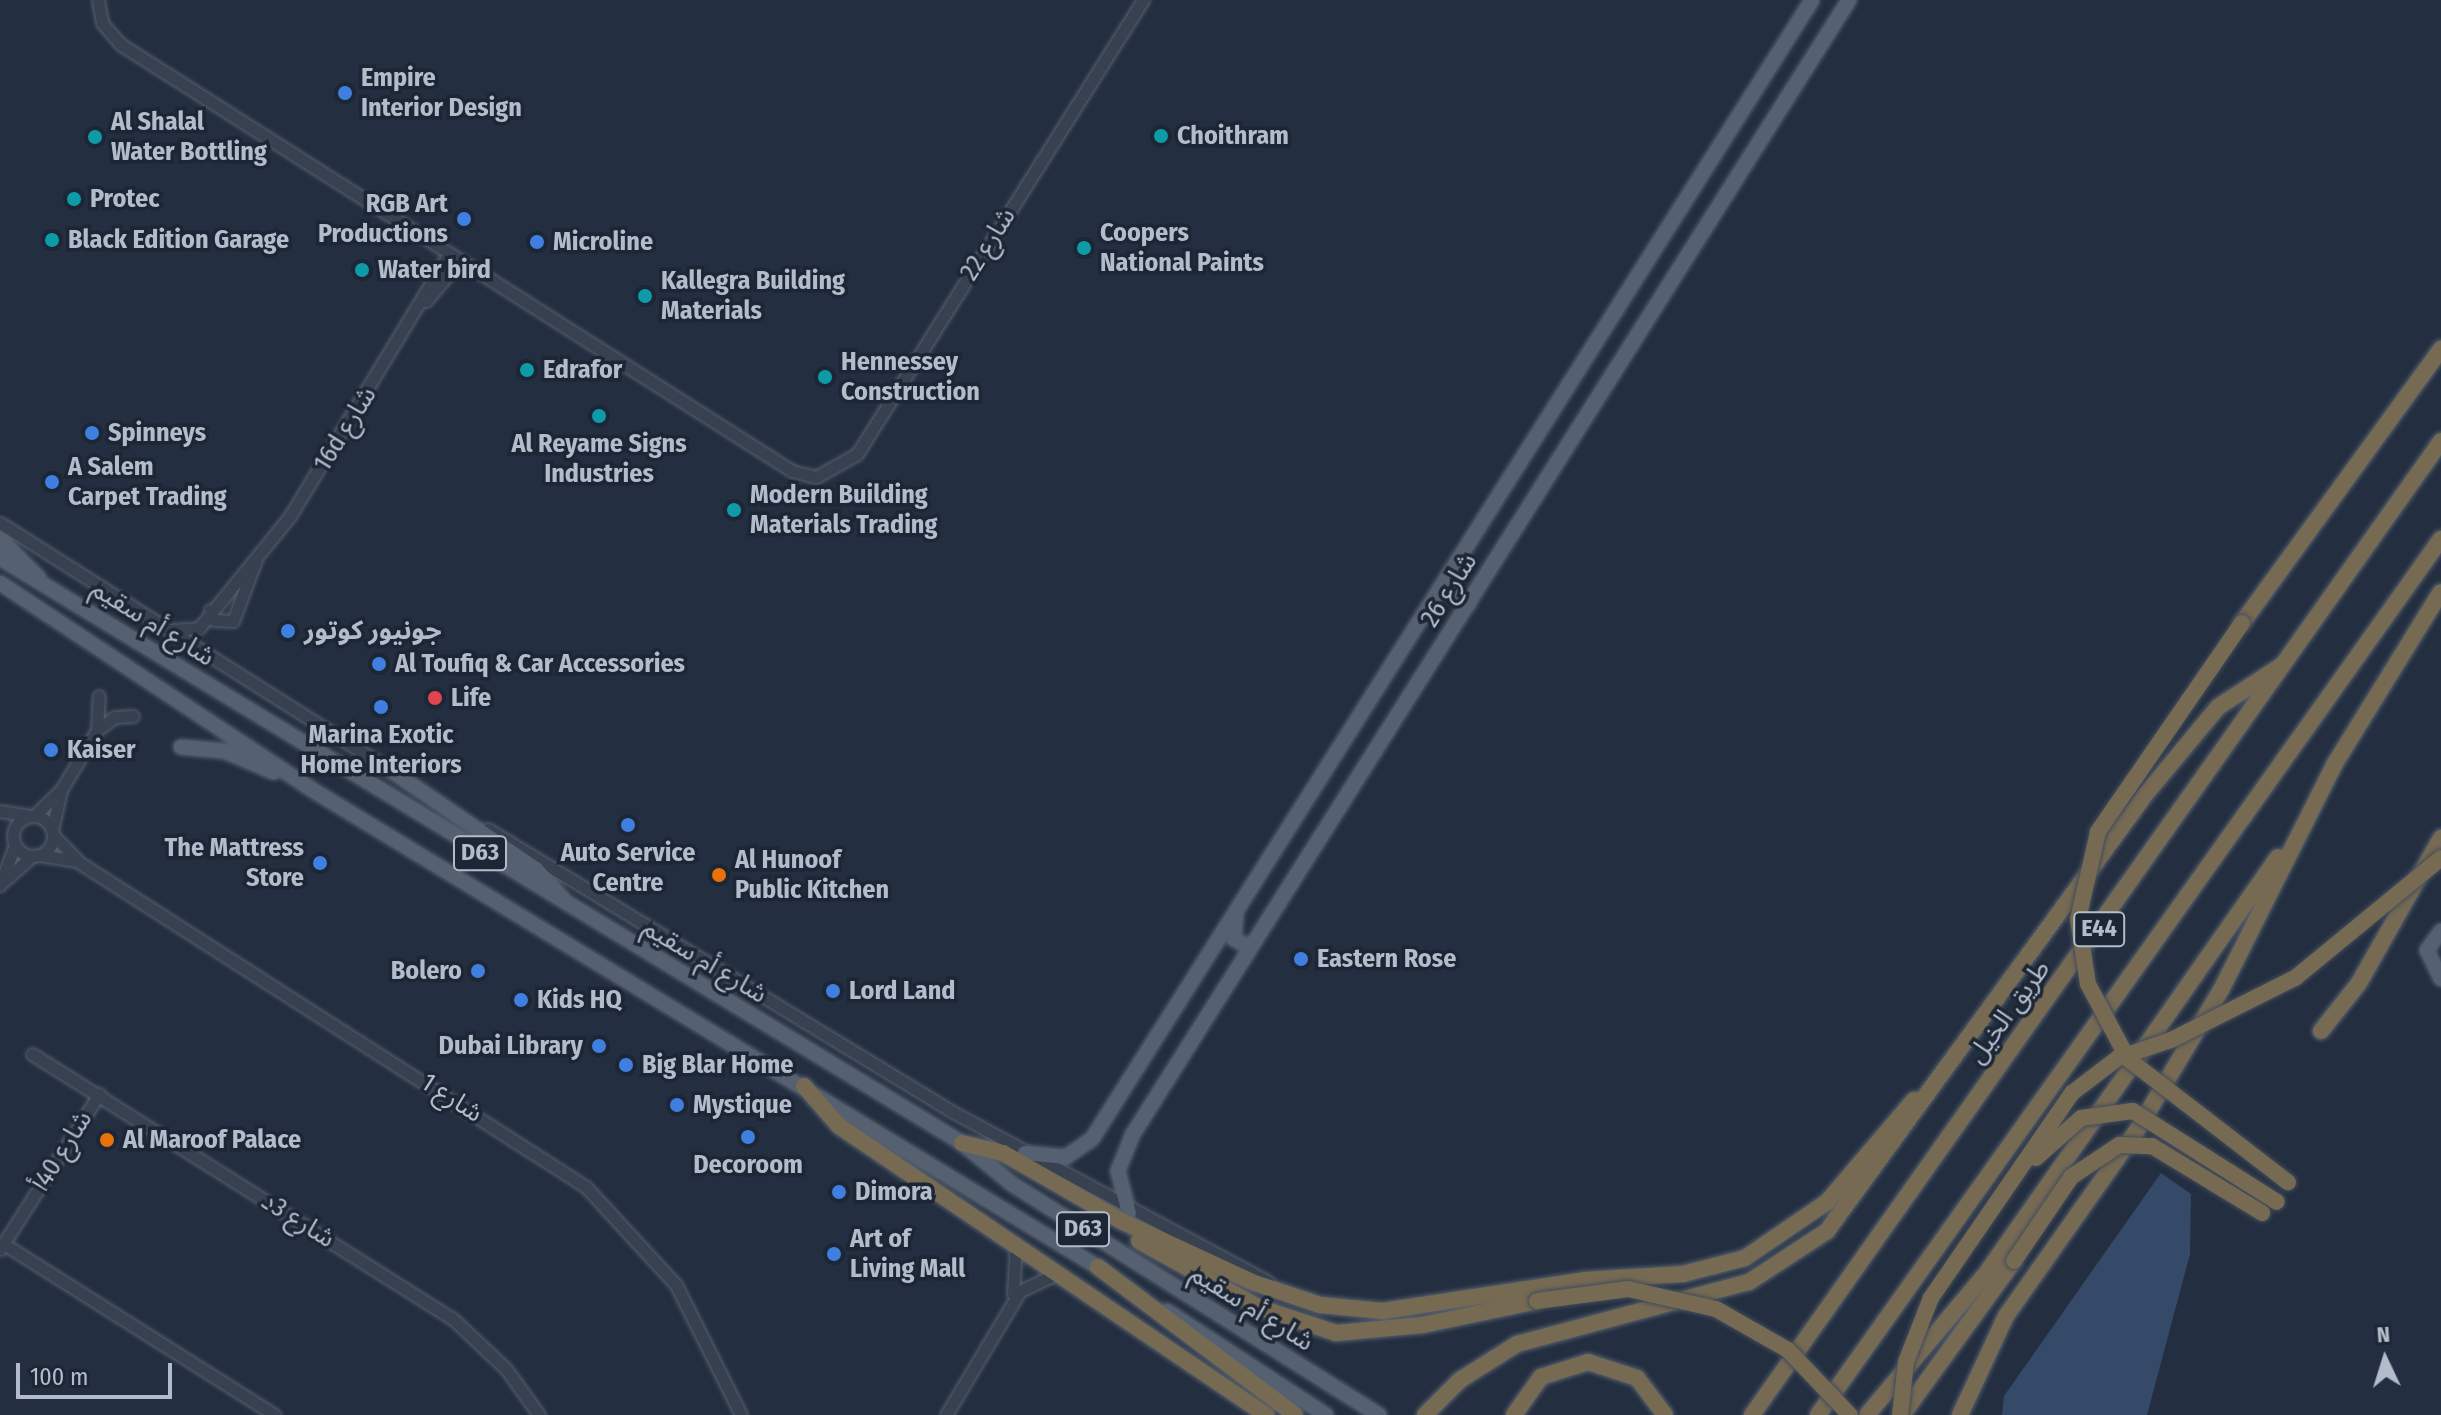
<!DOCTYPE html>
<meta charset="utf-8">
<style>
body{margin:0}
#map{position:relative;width:2441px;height:1415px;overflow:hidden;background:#232f40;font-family:"Fira Sans Condensed","Noto Sans Arabic",sans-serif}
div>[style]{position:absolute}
.water>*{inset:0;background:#354968}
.roads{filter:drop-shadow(0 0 2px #555f6e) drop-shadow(0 0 2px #555f6e)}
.minor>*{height:11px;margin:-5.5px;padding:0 5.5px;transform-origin:5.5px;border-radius:5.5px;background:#374150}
.minor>.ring{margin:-5.5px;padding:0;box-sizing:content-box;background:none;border:11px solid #374150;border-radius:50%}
.major>*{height:14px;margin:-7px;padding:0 7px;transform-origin:7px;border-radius:7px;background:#556070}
.highway>*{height:16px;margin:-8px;padding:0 8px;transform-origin:8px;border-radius:8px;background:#776a53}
.bridges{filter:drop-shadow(0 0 2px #424c5b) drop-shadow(0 0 2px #424c5b)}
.highway-bridge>*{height:16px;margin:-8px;padding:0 8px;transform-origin:8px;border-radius:8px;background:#776a53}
.dots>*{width:22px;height:22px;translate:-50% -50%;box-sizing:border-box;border:4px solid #1c2635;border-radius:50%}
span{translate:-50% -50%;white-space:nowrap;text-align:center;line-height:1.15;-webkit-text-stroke:7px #1c2635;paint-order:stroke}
.shield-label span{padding:2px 6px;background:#1c2635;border:2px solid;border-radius:6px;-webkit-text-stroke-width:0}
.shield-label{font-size:24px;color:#b3bccb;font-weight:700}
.poi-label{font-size:26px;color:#b3bccb;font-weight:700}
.left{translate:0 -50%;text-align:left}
.right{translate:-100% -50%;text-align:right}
.street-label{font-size:26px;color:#b3bccb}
.north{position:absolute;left:2345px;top:1319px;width:80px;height:80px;-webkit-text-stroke:6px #1c2635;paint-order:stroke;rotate:356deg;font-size:22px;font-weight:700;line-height:32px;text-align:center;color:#b3bccb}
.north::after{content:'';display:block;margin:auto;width:28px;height:36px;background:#b3bccb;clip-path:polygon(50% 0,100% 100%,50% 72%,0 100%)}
.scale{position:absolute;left:16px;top:1363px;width:156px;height:36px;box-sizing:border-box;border:4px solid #b3bccb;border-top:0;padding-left:10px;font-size:24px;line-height:28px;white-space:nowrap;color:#b3bccb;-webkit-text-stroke:6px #1c2635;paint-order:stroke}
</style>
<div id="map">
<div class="water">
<div style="clip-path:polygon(2161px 1173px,2191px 1194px,2190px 1254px,2147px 1415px,2002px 1415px,2004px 1396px)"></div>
</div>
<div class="roads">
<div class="minor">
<div style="left:98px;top:0;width:23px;rotate:80deg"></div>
<div style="left:102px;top:23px;width:28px;rotate:49deg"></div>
<div style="left:120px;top:44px;width:796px;rotate:32.43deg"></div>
<div style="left:792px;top:471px;width:25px;rotate:14deg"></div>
<div style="left:816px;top:477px;width:47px;rotate:-29.3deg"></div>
<div style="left:857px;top:454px;width:537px;rotate:-57.79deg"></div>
<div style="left:426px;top:301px;width:53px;rotate:-50.3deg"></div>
<div style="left:0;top:523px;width:467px;rotate:32.3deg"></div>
<div style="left:210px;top:610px;width:11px;rotate:68deg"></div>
<div style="left:214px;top:620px;width:19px;rotate:3deg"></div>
<div style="left:233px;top:621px;width:68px;rotate:-69.4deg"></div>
<div style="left:172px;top:630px;width:27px;rotate:-4deg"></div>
<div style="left:199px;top:628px;width:144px;rotate:-50.9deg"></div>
<div style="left:290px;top:516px;width:307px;rotate:-58.8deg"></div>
<div style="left:97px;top:730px;width:34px;rotate:-87deg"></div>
<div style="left:0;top:811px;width:30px;rotate:9deg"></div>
<div class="ring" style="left:13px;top:816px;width:29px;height:29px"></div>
<div style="left:34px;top:816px;width:37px;rotate:-44deg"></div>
<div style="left:488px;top:829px;width:542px;rotate:31.34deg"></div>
<div style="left:951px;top:1111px;width:360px;rotate:28.3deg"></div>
<div style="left:52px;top:830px;width:41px;rotate:-77.3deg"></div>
<div style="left:61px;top:790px;width:70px;rotate:-59deg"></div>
<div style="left:97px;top:730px;width:22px;rotate:-36deg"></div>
<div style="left:115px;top:717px;width:18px;rotate:-3deg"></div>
<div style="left:53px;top:835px;width:39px;rotate:46deg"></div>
<div style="left:80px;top:863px;width:601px;rotate:32.63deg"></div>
<div style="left:586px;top:1187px;width:133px;rotate:47.4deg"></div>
<div style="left:676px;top:1285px;width:145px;rotate:63.4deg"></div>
<div style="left:39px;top:855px;width:37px;rotate:9deg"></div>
<div style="left:4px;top:881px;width:38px;rotate:-42deg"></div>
<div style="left:0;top:885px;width:43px;rotate:-69.4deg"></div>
<div style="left:32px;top:1054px;width:496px;rotate:32.2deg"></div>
<div style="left:452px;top:1318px;width:74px;rotate:43.4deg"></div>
<div style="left:506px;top:1369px;width:57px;rotate:54.3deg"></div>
<div style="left:4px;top:1244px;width:320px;rotate:32.3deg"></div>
<div style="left:0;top:1249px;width:184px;rotate:-57.4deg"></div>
<div style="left:1013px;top:1294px;width:50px;rotate:-86.6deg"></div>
<div style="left:946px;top:1415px;width:144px;rotate:-59.2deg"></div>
<div style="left:1020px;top:1291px;width:42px;rotate:-25.3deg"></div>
</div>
<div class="major">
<div style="left:0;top:539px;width:55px;rotate:45deg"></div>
<div style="left:0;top:558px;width:1126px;rotate:31.3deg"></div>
<div style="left:962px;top:1143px;width:65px;rotate:39.4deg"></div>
<div style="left:1012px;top:1184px;width:434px;rotate:32.2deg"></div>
<div style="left:1454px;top:572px;width:19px;rotate:99deg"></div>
<div style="left:1451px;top:591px;width:22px;rotate:39deg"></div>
<div style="left:0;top:583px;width:373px;rotate:33.5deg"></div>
<div style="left:311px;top:789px;width:930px;rotate:31.28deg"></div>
<div style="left:181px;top:747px;width:43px;rotate:5.3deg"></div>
<div style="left:224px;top:751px;width:54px;rotate:22.8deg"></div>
<div style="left:390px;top:770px;width:176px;rotate:34.1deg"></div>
<div style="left:536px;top:869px;width:45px;rotate:47.7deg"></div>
<div style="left:1236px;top:916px;width:23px;rotate:95deg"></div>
<div style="left:1234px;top:939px;width:18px;rotate:29deg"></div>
<div style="left:2441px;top:931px;width:24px;rotate:126deg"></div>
<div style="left:2427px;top:950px;width:32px;rotate:64deg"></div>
<div style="left:1025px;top:1153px;width:41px;rotate:5.6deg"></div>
<div style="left:1066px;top:1157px;width:32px;rotate:-35deg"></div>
<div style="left:1092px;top:1139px;width:1347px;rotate:-57.7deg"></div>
<div style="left:1129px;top:1213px;width:43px;rotate:-104.7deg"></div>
<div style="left:1118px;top:1171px;width:40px;rotate:-68deg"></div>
<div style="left:1133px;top:1134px;width:1341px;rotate:-57.73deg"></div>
<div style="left:1167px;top:1311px;width:190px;rotate:33.2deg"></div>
</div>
<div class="highway">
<div style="left:2242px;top:623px;width:339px;rotate:-54deg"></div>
<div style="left:2321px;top:1031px;width:61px;rotate:-51.6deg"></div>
<div style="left:2359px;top:983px;width:167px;rotate:-60.5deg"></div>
<div style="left:804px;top:1086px;width:53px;rotate:48.8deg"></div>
<div style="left:839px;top:1126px;width:516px;rotate:34.09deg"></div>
<div style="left:962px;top:1143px;width:42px;rotate:13.7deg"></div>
<div style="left:1003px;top:1153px;width:138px;rotate:29.9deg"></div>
<div style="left:1123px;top:1222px;width:142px;rotate:24.9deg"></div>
<div style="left:1252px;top:1282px;width:72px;rotate:18.7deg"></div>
<div style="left:1320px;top:1305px;width:63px;rotate:5.4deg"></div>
<div style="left:1383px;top:1311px;width:204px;rotate:-8.7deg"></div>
<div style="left:1585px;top:1280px;width:98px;rotate:-3.5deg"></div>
<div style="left:1683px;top:1274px;width:64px;rotate:-14.5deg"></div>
<div style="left:1745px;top:1258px;width:99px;rotate:-34.3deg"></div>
<div style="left:1827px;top:1202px;width:134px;rotate:-49.5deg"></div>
<div style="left:1139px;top:1241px;width:136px;rotate:29deg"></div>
<div style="left:1258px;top:1307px;width:82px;rotate:18.4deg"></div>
<div style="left:1336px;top:1333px;width:87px;rotate:-5.3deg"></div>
<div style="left:1423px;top:1325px;width:116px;rotate:-11.9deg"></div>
<div style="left:1098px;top:1267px;width:246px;rotate:36.9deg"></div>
<div style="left:1425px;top:1415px;width:49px;rotate:-45deg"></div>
<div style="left:1460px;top:1380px;width:67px;rotate:-32.3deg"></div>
<div style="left:1517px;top:1344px;width:240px;rotate:-15deg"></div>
<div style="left:1749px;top:1282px;width:93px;rotate:-33.2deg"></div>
<div style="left:1827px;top:1231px;width:540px;rotate:-53.89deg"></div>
<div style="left:2145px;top:795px;width:114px;rotate:-50.3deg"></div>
<div style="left:2218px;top:707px;width:75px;rotate:-33.1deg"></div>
<div style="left:1514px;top:1415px;width:47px;rotate:-54.6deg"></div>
<div style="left:1541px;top:1377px;width:49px;rotate:-17.7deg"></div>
<div style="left:1588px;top:1362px;width:52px;rotate:18.1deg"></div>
<div style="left:1637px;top:1378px;width:46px;rotate:52.9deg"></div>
<div style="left:1752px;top:1415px;width:1193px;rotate:-54.72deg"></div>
<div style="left:1818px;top:1415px;width:1075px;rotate:-54.58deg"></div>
<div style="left:1867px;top:1415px;width:183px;rotate:-49.9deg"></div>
<div style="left:1985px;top:1275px;width:510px;rotate:-54.97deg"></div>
<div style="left:1902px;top:1415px;width:190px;rotate:-54deg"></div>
<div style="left:1960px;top:1415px;width:109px;rotate:-65.1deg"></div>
<div style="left:2006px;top:1316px;width:225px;rotate:-54.8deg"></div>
<div style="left:2136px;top:1132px;width:165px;rotate:-59.1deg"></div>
<div style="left:2221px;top:990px;width:252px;rotate:-63.3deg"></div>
<div style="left:2334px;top:765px;width:203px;rotate:-58.3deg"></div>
</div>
</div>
<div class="bridges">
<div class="highway-bridge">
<div style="left:2242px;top:623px;width:254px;rotate:124.6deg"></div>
<div style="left:2098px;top:832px;width:89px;rotate:102.9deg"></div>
<div style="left:2078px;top:919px;width:66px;rotate:81.3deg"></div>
<div style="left:2088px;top:984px;width:85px;rotate:61.9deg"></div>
<div style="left:2128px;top:1059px;width:202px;rotate:37.6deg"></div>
<div style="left:2036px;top:1158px;width:60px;rotate:-41.6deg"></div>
<div style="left:2081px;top:1118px;width:52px;rotate:-7.7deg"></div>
<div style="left:2133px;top:1111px;width:170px;rotate:32.3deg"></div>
<div style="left:2014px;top:1261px;width:102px;rotate:-55.8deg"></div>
<div style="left:2071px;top:1177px;width:58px;rotate:-33.7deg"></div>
<div style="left:2119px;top:1145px;width:33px;rotate:2deg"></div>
<div style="left:2152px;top:1146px;width:129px;rotate:31.3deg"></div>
<div style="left:1537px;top:1301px;width:92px;rotate:-7.5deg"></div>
<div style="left:1628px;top:1289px;width:90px;rotate:12.8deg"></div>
<div style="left:1716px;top:1309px;width:83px;rotate:29.7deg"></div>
<div style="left:1788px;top:1350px;width:90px;rotate:46.4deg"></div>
<div style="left:1900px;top:1415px;width:53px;rotate:-83.5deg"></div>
<div style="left:1906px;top:1362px;width:69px;rotate:-68.7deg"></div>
<div style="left:1931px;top:1298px;width:249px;rotate:-55.5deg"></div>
<div style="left:2072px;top:1093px;width:58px;rotate:-37.3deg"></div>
<div style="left:2118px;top:1058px;width:56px;rotate:-18.8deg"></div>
<div style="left:2171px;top:1040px;width:139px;rotate:-26.6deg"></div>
<div style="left:2295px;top:978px;width:189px;rotate:-39.4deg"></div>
</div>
</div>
<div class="dots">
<div style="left:345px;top:93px;background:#3f7fe0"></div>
<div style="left:1161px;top:136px;background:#0f9aa8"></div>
<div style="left:95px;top:137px;background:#0f9aa8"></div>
<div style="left:74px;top:199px;background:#0f9aa8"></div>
<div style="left:464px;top:219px;background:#3f7fe0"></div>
<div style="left:52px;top:240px;background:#0f9aa8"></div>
<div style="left:537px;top:242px;background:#3f7fe0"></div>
<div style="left:1084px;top:248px;background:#0f9aa8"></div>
<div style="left:362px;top:270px;background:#0f9aa8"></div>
<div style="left:645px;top:296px;background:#0f9aa8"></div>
<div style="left:527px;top:370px;background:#0f9aa8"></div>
<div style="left:825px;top:377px;background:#0f9aa8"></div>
<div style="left:599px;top:416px;background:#0f9aa8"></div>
<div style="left:92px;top:433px;background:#3f7fe0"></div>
<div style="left:52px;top:482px;background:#3f7fe0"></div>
<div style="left:734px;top:510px;background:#0f9aa8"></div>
<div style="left:288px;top:631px;background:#3f7fe0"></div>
<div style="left:379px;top:664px;background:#3f7fe0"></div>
<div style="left:435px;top:698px;background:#e0444e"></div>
<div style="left:381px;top:707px;background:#3f7fe0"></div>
<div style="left:51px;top:750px;background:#3f7fe0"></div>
<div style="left:628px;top:825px;background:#3f7fe0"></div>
<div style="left:320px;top:863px;background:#3f7fe0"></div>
<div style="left:719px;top:875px;background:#e8710a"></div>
<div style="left:1301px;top:959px;background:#3f7fe0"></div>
<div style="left:478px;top:971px;background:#3f7fe0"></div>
<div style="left:833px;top:991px;background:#3f7fe0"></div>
<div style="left:521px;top:1000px;background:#3f7fe0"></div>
<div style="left:599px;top:1046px;background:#3f7fe0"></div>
<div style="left:626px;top:1065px;background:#3f7fe0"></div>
<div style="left:677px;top:1105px;background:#3f7fe0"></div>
<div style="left:748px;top:1137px;background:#3f7fe0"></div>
<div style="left:107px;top:1140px;background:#e8710a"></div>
<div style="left:839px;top:1192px;background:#3f7fe0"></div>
<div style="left:834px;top:1254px;background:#3f7fe0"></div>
</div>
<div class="shield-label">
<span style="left:480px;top:853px">D63</span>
<span style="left:2099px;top:929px">E44</span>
<span style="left:1083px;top:1229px">D63</span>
</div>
<div class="poi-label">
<span class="left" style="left:361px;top:93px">Empire<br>Interior Design</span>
<span class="left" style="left:111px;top:137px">Al Shalal<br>Water Bottling</span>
<span class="left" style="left:1177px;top:136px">Choithram</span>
<span class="left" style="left:90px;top:199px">Protec</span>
<span class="right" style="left:448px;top:219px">RGB Art<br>Productions</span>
<span class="left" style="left:1100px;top:248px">Coopers<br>National Paints</span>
<span class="left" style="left:68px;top:240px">Black Edition Garage</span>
<span class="left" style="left:553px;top:242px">Microline</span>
<span class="left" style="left:378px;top:270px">Water bird</span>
<span class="left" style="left:661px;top:296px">Kallegra Building<br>Materials</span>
<span class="left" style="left:841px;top:377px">Hennessey<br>Construction</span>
<span class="left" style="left:543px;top:370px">Edrafor</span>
<span class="left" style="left:108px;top:433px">Spinneys</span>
<span style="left:599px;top:459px">Al Reyame Signs<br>Industries</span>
<span class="left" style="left:68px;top:482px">A Salem<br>Carpet Trading</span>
<span class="left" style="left:750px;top:510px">Modern Building<br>Materials Trading</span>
<span class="left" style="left:304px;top:631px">جونيور كوتور</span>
<span class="left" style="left:395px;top:664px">Al Toufiq &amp; Car Accessories</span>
<span class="left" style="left:451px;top:698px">Life</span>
<span style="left:381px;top:750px">Marina Exotic<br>Home Interiors</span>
<span class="left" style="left:67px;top:750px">Kaiser</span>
<span class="right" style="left:304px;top:863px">The Mattress<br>Store</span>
<span style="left:628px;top:868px">Auto Service<br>Centre</span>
<span class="left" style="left:735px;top:875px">Al Hunoof<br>Public Kitchen</span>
<span class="left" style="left:1317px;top:959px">Eastern Rose</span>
<span class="right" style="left:462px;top:971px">Bolero</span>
<span class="left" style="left:849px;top:991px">Lord Land</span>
<span class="left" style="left:537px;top:1000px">Kids HQ</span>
<span class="right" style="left:583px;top:1046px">Dubai Library</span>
<span class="left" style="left:642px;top:1065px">Big Blar Home</span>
<span class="left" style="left:693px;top:1105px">Mystique</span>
<span class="left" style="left:123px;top:1140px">Al Maroof Palace</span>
<span style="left:748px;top:1165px">Decoroom</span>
<span class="left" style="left:855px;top:1192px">Dimora</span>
<span class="left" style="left:850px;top:1254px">Art of<br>Living Mall</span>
</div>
<div class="street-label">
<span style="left:988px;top:244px;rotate:-58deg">شارع 22</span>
<span style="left:345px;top:429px;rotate:-58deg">16d شارع</span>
<span style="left:1449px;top:590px;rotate:-58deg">شارع 26</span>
<span style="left:153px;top:623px;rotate:32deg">شارع أم سقيم</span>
<span style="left:705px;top:961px;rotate:31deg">شارع أم سقيم</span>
<span style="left:2009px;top:1012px;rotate:-54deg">طريق الخيل</span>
<span style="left:452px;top:1098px;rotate:33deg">شارع 1</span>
<span style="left:62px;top:1151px;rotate:-58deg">شارع 40أ</span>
<span style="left:298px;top:1220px;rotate:32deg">شارع 3د</span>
<span style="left:1252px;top:1308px;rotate:32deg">شارع أم سقيم</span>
</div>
<div class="north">N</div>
<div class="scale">100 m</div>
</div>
